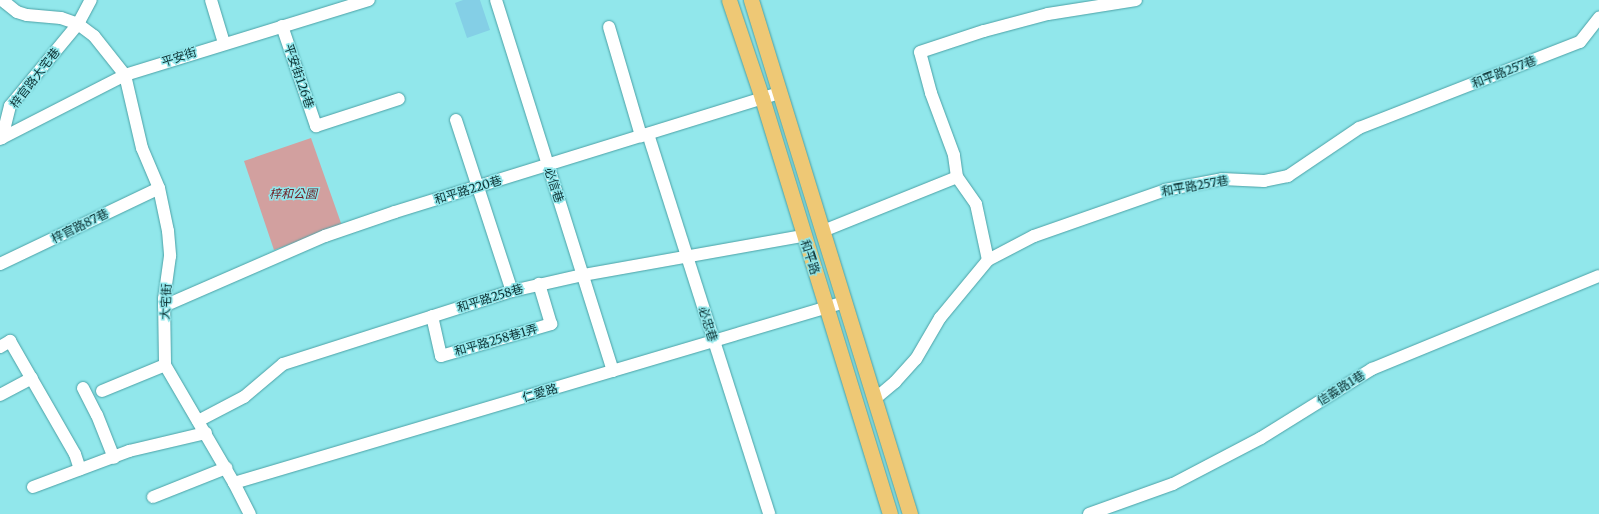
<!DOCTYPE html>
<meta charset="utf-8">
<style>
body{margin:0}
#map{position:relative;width:1599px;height:514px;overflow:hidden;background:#91e7eb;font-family:Merriweather,"Noto Sans TC",serif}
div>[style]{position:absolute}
.green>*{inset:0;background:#d2a09f}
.building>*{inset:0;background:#84cfe6}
.roads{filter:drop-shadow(0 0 1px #4ba1a6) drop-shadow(0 0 1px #4ba1a6)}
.minor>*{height:12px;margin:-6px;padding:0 6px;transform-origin:6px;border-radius:6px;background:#fff}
.major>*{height:15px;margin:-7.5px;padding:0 7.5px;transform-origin:7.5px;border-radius:7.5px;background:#eec875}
span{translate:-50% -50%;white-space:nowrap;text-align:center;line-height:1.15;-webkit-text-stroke:3px #91e7eb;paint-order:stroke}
.street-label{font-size:12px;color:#0e3335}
.park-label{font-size:12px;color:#702127;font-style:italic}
</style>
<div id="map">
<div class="green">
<div style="clip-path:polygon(311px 138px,342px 226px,274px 250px,244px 161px)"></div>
</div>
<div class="building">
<div style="clip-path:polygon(463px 0,480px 0,490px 30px,467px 38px,455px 3px)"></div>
</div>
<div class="roads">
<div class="minor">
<div style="left:2px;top:0;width:19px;rotate:39deg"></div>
<div style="left:17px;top:12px;width:10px;rotate:17deg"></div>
<div style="left:27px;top:15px;width:34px;rotate:5deg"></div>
<div style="left:61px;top:18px;width:18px;rotate:19deg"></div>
<div style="left:78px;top:24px;width:20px;rotate:37deg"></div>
<div style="left:94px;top:36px;width:50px;rotate:51.5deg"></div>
<div style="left:125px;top:75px;width:75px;rotate:76.9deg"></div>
<div style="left:142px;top:148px;width:43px;rotate:67deg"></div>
<div style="left:159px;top:188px;width:44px;rotate:78.2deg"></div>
<div style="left:168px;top:231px;width:25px;rotate:85deg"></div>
<div style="left:170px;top:256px;width:43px;rotate:97.9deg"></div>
<div style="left:164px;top:299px;width:66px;rotate:89.1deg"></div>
<div style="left:165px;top:365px;width:137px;rotate:59.7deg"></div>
<div style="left:234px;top:483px;width:35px;rotate:63deg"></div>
<div style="left:211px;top:0;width:45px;rotate:73.2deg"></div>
<div style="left:496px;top:0;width:389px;rotate:72.5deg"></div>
<div style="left:282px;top:26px;width:106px;rotate:71.2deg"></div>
<div style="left:316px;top:126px;width:87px;rotate:-18deg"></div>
<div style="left:609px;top:27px;width:114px;rotate:73.6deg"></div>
<div style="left:456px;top:120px;width:180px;rotate:71.9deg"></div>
<div style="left:648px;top:134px;width:399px;rotate:72.3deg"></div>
<div style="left:2px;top:138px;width:33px;rotate:-76deg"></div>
<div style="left:10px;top:106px;width:107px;rotate:-50.3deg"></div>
<div style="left:78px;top:24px;width:27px;rotate:-62deg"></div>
<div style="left:0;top:139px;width:140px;rotate:-27.1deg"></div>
<div style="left:125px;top:75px;width:255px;rotate:-17.1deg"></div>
<div style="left:823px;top:231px;width:144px;rotate:-21.9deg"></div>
<div style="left:988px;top:260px;width:57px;rotate:-102.1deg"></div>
<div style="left:976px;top:204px;width:33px;rotate:-125deg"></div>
<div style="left:957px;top:177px;width:22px;rotate:-98deg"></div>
<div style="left:954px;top:155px;width:66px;rotate:-110.4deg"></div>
<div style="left:931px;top:93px;width:42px;rotate:-105deg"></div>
<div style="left:920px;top:52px;width:67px;rotate:-18.2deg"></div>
<div style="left:984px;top:31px;width:66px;rotate:-14.9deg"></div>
<div style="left:1048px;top:14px;width:89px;rotate:-9deg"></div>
<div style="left:0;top:264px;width:176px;rotate:-25.5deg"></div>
<div style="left:164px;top:306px;width:176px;rotate:-23.5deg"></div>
<div style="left:325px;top:236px;width:74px;rotate:-18.9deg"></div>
<div style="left:395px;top:212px;width:403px;rotate:-17.2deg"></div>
<div style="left:432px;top:316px;width:41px;rotate:77.3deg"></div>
<div style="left:441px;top:356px;width:115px;rotate:-16.2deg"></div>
<div style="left:551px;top:324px;width:42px;rotate:-106.7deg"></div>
<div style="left:0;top:347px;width:12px;rotate:-31deg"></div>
<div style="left:10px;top:341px;width:130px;rotate:60.1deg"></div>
<div style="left:75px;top:454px;width:16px;rotate:72deg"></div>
<div style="left:83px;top:388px;width:30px;rotate:63deg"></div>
<div style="left:97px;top:415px;width:46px;rotate:68.4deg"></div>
<div style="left:102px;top:391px;width:68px;rotate:-22.4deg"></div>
<div style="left:0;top:395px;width:36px;rotate:-28deg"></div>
<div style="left:876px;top:398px;width:25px;rotate:-40deg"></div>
<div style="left:895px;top:382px;width:31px;rotate:-48deg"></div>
<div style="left:916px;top:359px;width:48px;rotate:-59.7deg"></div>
<div style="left:940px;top:318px;width:75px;rotate:-50.4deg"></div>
<div style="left:988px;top:260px;width:52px;rotate:-27.6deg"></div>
<div style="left:1034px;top:236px;width:139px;rotate:-19.3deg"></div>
<div style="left:1165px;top:190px;width:58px;rotate:-10.9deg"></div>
<div style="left:1222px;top:179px;width:42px;rotate:2.7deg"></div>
<div style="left:1264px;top:181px;width:25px;rotate:-12deg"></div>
<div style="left:1288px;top:176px;width:86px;rotate:-34.1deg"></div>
<div style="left:1359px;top:128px;width:237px;rotate:-21.3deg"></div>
<div style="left:1580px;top:42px;width:31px;rotate:-52deg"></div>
<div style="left:198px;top:421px;width:52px;rotate:-27.6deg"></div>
<div style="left:244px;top:397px;width:51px;rotate:-40.2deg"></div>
<div style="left:283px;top:364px;width:240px;rotate:-17.7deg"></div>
<div style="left:512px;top:291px;width:73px;rotate:-12.7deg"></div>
<div style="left:583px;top:275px;width:223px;rotate:-10.1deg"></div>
<div style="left:234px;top:483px;width:637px;rotate:-16.5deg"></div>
<div style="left:33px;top:487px;width:103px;rotate:-20.6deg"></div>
<div style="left:129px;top:451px;width:79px;rotate:-13.2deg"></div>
<div style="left:153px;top:497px;width:79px;rotate:-21.7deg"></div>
<div style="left:1089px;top:514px;width:89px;rotate:-19.7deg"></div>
<div style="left:1173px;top:484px;width:99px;rotate:-27.6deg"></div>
<div style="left:1261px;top:438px;width:131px;rotate:-31.9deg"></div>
<div style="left:1372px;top:369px;width:245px;rotate:-22.3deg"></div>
</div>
<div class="major">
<div style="left:729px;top:0;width:103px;rotate:71.4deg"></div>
<div style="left:762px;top:98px;width:435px;rotate:72.9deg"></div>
<div style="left:751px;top:0;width:538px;rotate:72.81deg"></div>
</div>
</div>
<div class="street-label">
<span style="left:179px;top:57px;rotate:-18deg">平安街</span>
<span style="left:1504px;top:72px;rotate:-21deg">和平路257巷</span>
<span style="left:299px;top:76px;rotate:71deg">平安街126巷</span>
<span style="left:35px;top:78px;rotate:-52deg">梓官路大宅巷</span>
<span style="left:554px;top:185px;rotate:72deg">必信巷</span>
<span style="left:1195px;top:186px;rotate:-10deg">和平路257巷</span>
<span style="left:468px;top:190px;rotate:-17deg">和平路220巷</span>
<span style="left:80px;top:226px;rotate:-26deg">梓官路87巷</span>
<span style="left:810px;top:257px;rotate:72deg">和平路</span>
<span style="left:490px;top:298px;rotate:-17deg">和平路258巷</span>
<span style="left:166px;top:302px;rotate:-87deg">大宅街</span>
<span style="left:708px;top:324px;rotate:73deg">必忠巷</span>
<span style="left:496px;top:340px;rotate:-16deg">和平路258巷1弄</span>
<span style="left:1341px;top:388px;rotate:-32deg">信義路1巷</span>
<span style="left:540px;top:393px;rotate:-16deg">仁愛路</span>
</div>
<div class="park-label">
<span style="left:293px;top:194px">梓和公園</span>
</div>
</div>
